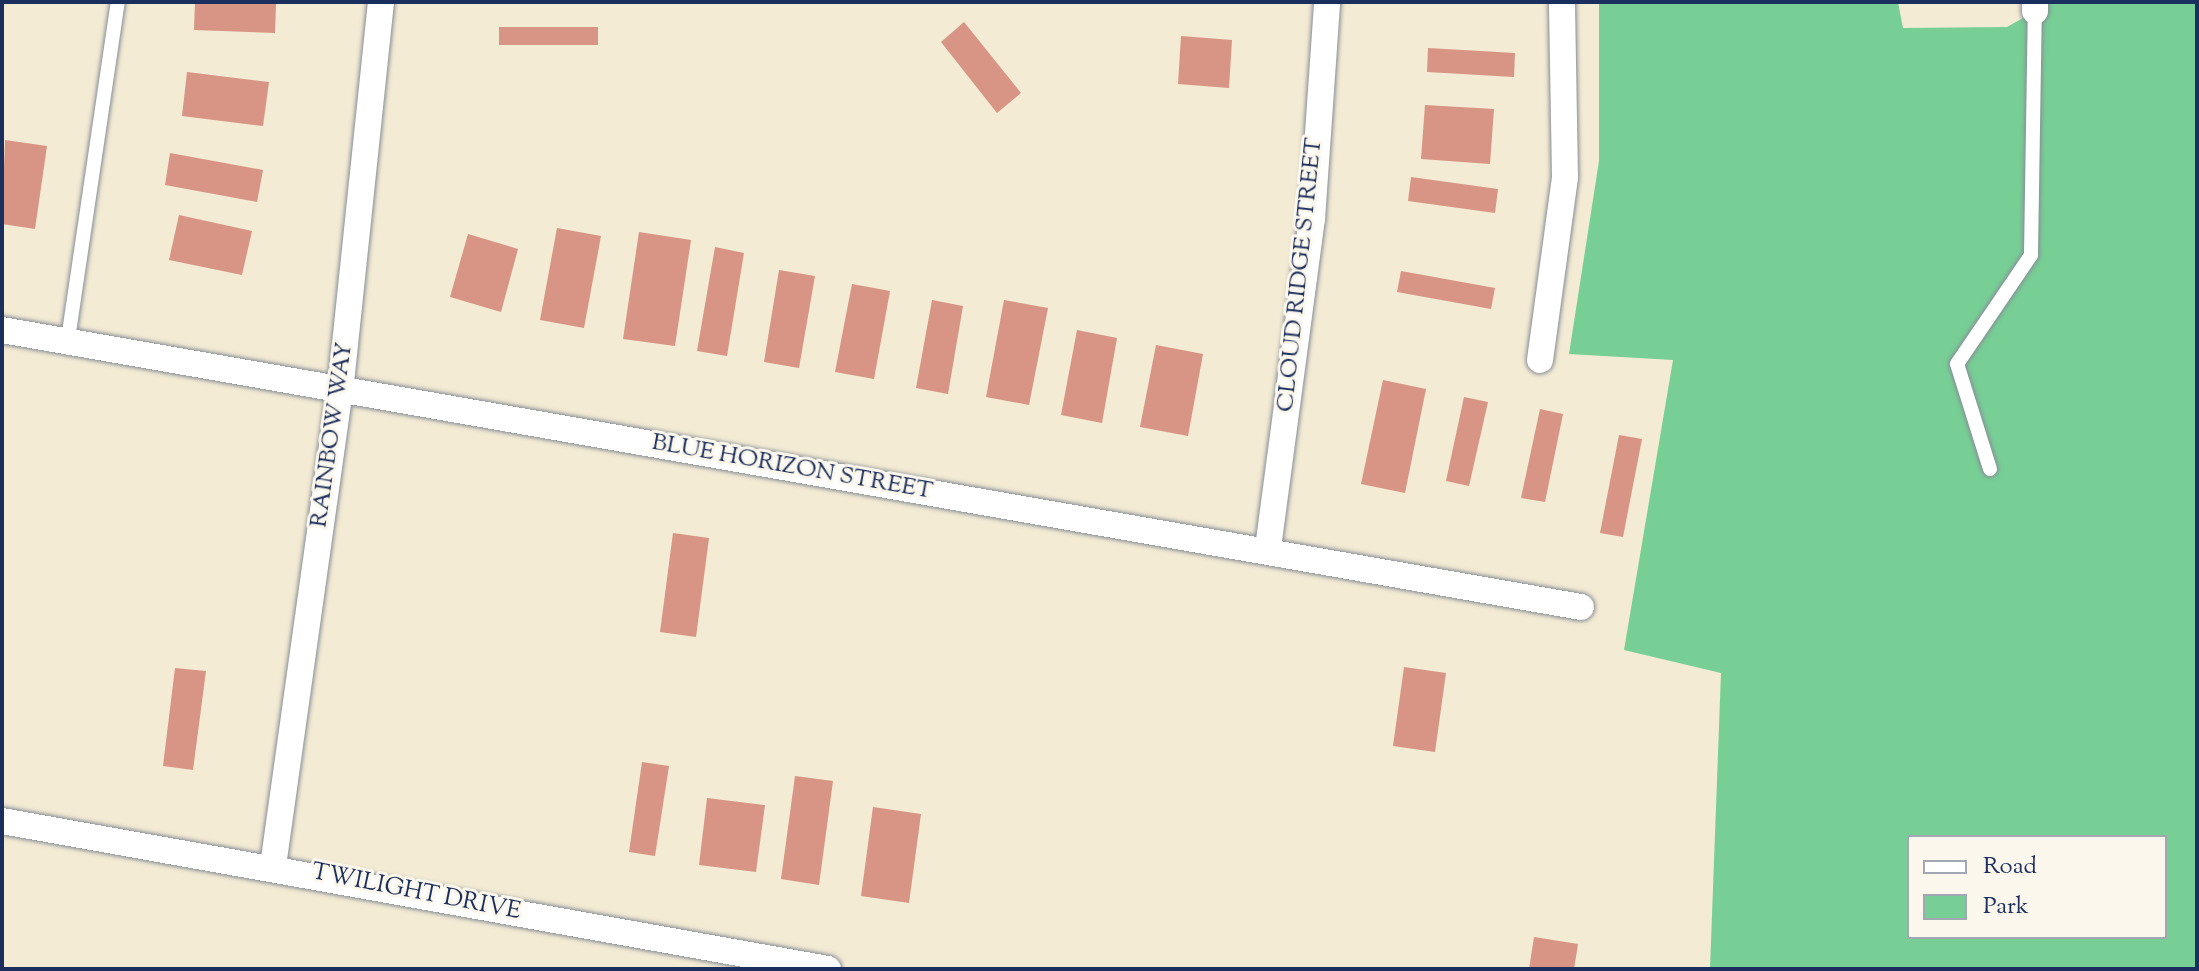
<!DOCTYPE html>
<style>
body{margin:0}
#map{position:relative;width:2199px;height:971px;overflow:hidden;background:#f3ebd3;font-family:"Sorts Mill Goudy",serif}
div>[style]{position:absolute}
.green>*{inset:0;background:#77cf95}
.building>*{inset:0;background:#d89484}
.roads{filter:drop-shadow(0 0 2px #878d98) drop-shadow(0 0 2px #878d98)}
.lane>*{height:14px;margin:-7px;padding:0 7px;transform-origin:7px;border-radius:7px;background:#fff}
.street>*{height:26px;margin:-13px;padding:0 13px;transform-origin:13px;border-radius:13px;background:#fff}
span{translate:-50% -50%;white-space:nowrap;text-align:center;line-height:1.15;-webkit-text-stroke:6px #fbf7ec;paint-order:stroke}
.street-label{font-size:24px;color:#1b2f5e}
.frame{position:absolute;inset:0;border:4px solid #1b2f5e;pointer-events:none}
.legend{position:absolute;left:1907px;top:835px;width:260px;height:104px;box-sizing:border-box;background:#fbf7ec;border:2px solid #a1a7b3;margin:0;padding:10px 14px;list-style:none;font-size:24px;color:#1b2f5e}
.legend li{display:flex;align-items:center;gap:16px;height:40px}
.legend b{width:40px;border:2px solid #a1a7b3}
</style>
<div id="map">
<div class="green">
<div style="clip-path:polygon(evenodd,1599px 2px,1898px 2px,1903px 28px,2007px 27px,2051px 2px,2197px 2px,2197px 969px,1710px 969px,1721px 673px,1624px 650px,1673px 360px,1569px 354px,1599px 161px,1599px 2px,1909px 837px,2165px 837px,2165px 937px,1909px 937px,1909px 837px)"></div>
</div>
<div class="building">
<div style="clip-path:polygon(195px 2px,276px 4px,275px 33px,194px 30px)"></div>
<div style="clip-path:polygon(964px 22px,1021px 93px,997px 113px,941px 42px)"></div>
<div style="clip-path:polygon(499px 27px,598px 27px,598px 45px,499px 45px)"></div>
<div style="clip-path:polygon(1181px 36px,1232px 40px,1229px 88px,1178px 84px)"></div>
<div style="clip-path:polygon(1428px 48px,1515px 53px,1514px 77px,1427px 72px)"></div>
<div style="clip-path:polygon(187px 72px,269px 82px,263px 126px,182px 116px)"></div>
<div style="clip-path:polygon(1425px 105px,1494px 109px,1490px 164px,1421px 159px)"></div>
<div style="clip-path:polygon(5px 140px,47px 146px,35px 229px,2px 224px)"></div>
<div style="clip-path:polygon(170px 153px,263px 170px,257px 202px,165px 185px)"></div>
<div style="clip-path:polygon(1411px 177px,1498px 189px,1495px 213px,1408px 201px)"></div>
<div style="clip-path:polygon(179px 215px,252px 231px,242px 275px,169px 260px)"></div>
<div style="clip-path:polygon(557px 228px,601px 236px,584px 328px,540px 320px)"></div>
<div style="clip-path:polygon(639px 232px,691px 240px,675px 346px,623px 339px)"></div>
<div style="clip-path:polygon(468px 234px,518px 249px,501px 312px,450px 297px)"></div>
<div style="clip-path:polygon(715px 247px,744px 253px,727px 356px,697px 351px)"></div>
<div style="clip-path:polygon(779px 270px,815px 276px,799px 368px,764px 362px)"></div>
<div style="clip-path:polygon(1401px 271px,1495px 288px,1491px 309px,1397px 292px)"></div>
<div style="clip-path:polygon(852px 284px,890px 291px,874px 379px,835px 372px)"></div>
<div style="clip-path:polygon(932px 300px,963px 306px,948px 394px,916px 388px)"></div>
<div style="clip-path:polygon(1004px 300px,1048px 308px,1029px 405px,986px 397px)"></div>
<div style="clip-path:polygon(1077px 330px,1117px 338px,1102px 423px,1061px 415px)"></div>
<div style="clip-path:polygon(1156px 345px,1203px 354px,1188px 436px,1140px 427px)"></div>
<div style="clip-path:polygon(1383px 380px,1426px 389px,1405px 493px,1361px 484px)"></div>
<div style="clip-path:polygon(1464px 397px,1488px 402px,1469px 486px,1446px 481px)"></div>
<div style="clip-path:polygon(1540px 409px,1563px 414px,1545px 502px,1521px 498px)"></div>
<div style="clip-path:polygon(1619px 435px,1642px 439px,1623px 537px,1600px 533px)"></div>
<div style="clip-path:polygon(673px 533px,709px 538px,696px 637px,660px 632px)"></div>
<div style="clip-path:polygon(1404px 667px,1446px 673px,1435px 752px,1393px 746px)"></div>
<div style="clip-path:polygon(175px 668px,206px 671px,193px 770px,163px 766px)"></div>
<div style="clip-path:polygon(642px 762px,669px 766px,655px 856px,629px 852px)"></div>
<div style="clip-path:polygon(795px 776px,833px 781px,819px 885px,781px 879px)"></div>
<div style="clip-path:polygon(707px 798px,765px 805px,756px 872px,699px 865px)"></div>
<div style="clip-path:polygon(873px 807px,921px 814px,909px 903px,861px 896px)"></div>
<div style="clip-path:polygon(1534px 937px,1578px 944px,1574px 969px,1529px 969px)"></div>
</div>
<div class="roads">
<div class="lane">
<div style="left:67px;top:346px;width:348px;rotate:-81.6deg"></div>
<div style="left:1990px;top:469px;width:110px;rotate:-107.4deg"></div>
<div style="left:1957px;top:364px;width:132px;rotate:-55.8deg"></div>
<div style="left:2031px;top:255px;width:244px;rotate:-89.1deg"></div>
</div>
<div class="street">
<div style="left:2035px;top:11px;width:9px;rotate:-90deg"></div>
<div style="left:2px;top:330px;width:1603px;rotate:9.95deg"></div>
<div style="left:1540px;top:360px;width:185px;rotate:-82.2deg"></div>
<div style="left:1565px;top:177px;width:175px;rotate:-91deg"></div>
<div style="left:1268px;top:548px;width:332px;rotate:-82.4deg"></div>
<div style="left:1312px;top:219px;width:218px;rotate:-86deg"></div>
<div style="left:2px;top:821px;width:839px;rotate:10.16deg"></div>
<div style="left:273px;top:866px;width:479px;rotate:-82deg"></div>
<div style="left:340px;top:392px;width:392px;rotate:-84deg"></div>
</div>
</div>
<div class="street-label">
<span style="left:1301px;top:275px;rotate:-84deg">CLOUD RIDGE STREET</span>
<span style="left:333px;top:435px;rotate:-82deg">RAINBOW WAY</span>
<span style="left:792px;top:468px;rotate:10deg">BLUE HORIZON STREET</span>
<span style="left:416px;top:893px;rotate:11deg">TWILIGHT DRIVE</span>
</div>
<div class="frame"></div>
<ul class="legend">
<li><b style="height:10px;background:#fff"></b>Road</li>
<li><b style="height:22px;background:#77cf95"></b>Park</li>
</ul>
</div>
